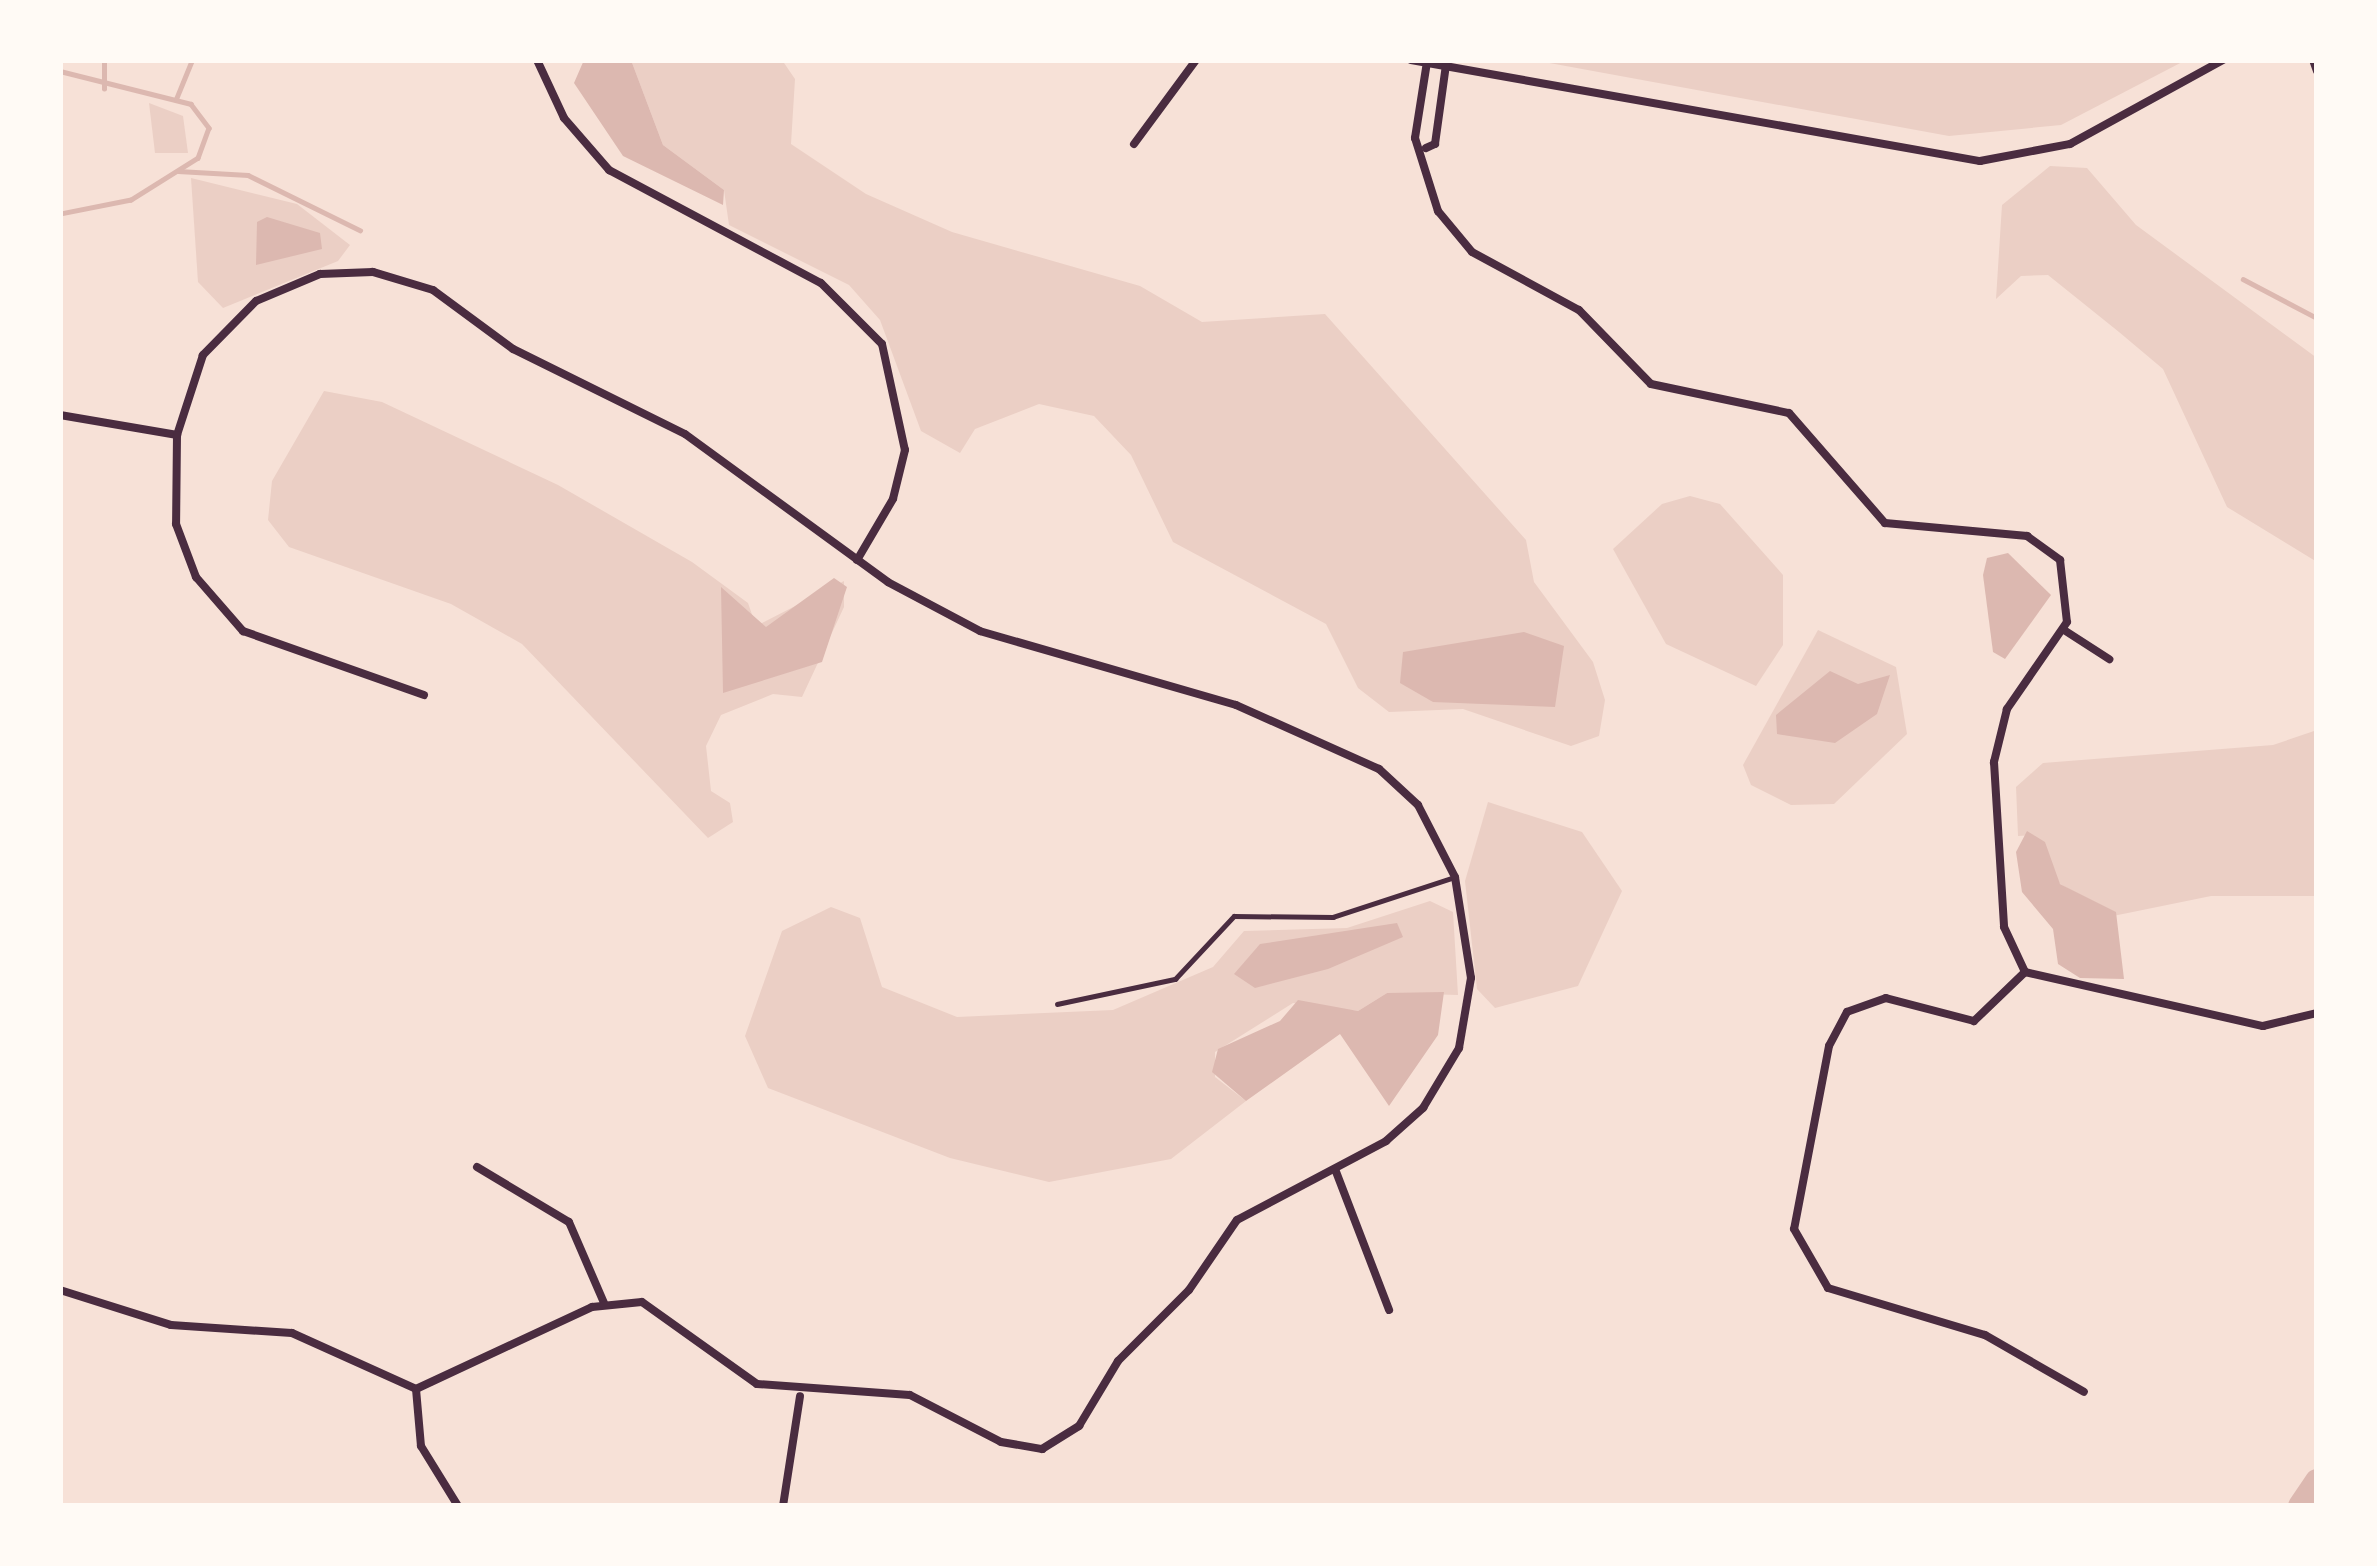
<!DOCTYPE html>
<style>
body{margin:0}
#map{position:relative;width:2377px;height:1566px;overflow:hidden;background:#f7e1d7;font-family:"Nunito Sans",sans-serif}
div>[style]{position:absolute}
.green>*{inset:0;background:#ebcfc5}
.water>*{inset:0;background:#dcb8b0}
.stream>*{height:4.5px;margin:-2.25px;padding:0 2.25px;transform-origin:2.25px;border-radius:2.25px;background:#dcb8b0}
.river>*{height:24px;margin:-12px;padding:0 12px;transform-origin:12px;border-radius:12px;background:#dcb8b0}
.service>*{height:4.5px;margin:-2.25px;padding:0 2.25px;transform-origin:2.25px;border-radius:2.25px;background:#4a2c40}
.minor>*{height:8px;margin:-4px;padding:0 4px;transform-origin:4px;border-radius:4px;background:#4a2c40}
span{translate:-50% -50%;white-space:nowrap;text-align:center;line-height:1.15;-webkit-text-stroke:12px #fffaf5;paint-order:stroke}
.frame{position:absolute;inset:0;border:63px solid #fffaf5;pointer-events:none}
</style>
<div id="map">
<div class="green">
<div style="clip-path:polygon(631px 60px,782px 60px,795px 79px,791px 144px,866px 194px,952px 232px,1140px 286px,1202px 322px,1325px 314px,1526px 540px,1534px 582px,1593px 662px,1605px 700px,1599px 736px,1571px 746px,1463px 709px,1389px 712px,1358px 688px,1326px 624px,1173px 542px,1131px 455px,1094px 416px,1039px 404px,975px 429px,960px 453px,921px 431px,880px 320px,849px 285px,729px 225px,724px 190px,663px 145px)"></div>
<div style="clip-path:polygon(1533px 60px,2186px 60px,2061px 125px,1949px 136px)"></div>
<div style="clip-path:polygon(149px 103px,183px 116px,188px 153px,155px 153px)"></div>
<div style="clip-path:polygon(2050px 166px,2087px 168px,2136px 225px,2317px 358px,2317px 562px,2227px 507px,2163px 369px,2119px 332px,2048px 275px,2021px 276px,1996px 299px,2002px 205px)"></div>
<div style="clip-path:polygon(191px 178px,297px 204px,350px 245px,338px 261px,223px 308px,198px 282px)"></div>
<div style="clip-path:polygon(324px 391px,382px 402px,558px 485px,692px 562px,748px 603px,756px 626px,844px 581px,844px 607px,802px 697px,773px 694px,721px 715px,706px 746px,711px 791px,730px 803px,733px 822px,708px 838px,522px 644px,451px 604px,289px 547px,268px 520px,272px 481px)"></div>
<div style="clip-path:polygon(1690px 496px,1720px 504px,1783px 575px,1783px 645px,1756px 686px,1666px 644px,1613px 549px,1662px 504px)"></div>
<div style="clip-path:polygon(1818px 630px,1896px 667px,1907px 734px,1834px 804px,1791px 805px,1751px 785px,1743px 765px)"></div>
<div style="clip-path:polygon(2317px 730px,2317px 896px,2211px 896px,2113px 916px,2049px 877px,2034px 835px,2018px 836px,2016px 787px,2043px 763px,2273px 745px)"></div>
<div style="clip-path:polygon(1488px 802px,1582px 832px,1622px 891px,1578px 986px,1495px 1008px,1477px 989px,1465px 881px)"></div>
<div style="clip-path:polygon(1430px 901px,1453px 912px,1458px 995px,1387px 993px,1358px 1011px,1293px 1003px,1215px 1052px,1215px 1077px,1246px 1101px,1171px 1159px,1049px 1182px,950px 1158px,768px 1088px,745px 1036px,782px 931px,831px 907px,860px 918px,882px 987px,957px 1017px,1113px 1010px,1213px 967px,1244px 931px,1347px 928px)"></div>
</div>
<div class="water">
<div style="clip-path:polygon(584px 60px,631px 60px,663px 145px,724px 190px,723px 205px,623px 156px,574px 83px)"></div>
<div style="clip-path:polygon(267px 217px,320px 233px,322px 249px,256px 265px,257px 222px)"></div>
<div style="clip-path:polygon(2008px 553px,2051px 595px,2005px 659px,1993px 652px,1983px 575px,1987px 558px)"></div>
<div style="clip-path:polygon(834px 578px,847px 587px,822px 662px,723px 693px,721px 587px,766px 627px)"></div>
<div style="clip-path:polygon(1524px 632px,1564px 646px,1555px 707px,1433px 702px,1400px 683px,1403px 652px)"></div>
<div style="clip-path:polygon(1830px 671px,1858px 684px,1890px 675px,1877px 714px,1835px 743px,1777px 734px,1776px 715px)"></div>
<div style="clip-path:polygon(2027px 831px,2045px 842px,2060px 884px,2116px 912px,2124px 979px,2080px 978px,2058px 964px,2053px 929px,2022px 892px,2016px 852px)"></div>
<div style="clip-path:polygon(1397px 923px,1403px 937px,1328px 969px,1255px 988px,1234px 974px,1260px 944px)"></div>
<div style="clip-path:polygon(1444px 992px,1438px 1035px,1389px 1106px,1340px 1034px,1246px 1101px,1212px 1072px,1218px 1049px,1280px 1021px,1298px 1000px,1358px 1011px,1387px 993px)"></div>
</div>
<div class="stream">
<div style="left:60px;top:71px;width:135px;rotate:14.1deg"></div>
<div style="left:191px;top:104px;width:30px;rotate:53deg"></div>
<div style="left:209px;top:128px;width:32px;rotate:110deg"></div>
<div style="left:198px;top:158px;width:79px;rotate:147.9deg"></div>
<div style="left:131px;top:200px;width:72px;rotate:168.8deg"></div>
<div style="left:104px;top:89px;width:29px;rotate:-90deg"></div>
<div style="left:176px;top:99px;width:42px;rotate:-67.7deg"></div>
<div style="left:178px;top:171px;width:70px;rotate:3.3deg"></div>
<div style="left:248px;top:175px;width:125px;rotate:26.2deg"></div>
<div style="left:2243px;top:279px;width:84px;rotate:27.8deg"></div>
</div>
<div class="river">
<div style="left:2300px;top:1506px;width:30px;rotate:-56deg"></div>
</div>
<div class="service">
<div style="left:1057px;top:1004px;width:121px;rotate:-12deg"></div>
<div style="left:1175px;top:979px;width:86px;rotate:-46.9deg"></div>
<div style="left:1234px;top:916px;width:99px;rotate:0.6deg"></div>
<div style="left:1333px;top:917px;width:128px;rotate:-18.2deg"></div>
</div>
<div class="minor">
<div style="left:537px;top:60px;width:64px;rotate:65deg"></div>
<div style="left:564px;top:118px;width:69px;rotate:49.1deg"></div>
<div style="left:609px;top:170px;width:240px;rotate:28.1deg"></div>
<div style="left:821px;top:283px;width:86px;rotate:45deg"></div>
<div style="left:882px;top:344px;width:108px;rotate:77.8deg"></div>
<div style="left:905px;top:450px;width:50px;rotate:103.8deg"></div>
<div style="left:893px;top:499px;width:71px;rotate:120.5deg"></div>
<div style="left:1411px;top:60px;width:578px;rotate:10.07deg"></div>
<div style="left:1980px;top:161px;width:92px;rotate:-10.7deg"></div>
<div style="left:2070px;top:144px;width:175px;rotate:-28.8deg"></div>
<div style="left:2313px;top:60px;width:12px;rotate:70deg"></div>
<div style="left:1427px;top:62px;width:77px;rotate:99deg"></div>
<div style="left:1415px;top:138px;width:77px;rotate:72.5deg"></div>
<div style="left:1438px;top:211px;width:53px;rotate:50.3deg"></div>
<div style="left:1472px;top:252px;width:122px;rotate:28.5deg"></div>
<div style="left:1579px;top:310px;width:103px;rotate:45.8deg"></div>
<div style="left:1651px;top:384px;width:141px;rotate:11.9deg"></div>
<div style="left:1789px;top:413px;width:146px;rotate:48.9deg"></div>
<div style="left:1885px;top:523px;width:143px;rotate:5.2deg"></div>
<div style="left:2027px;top:536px;width:41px;rotate:36deg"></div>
<div style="left:2060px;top:560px;width:62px;rotate:83.6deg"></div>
<div style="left:2067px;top:622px;width:106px;rotate:124.6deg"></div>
<div style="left:2007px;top:709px;width:55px;rotate:103.8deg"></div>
<div style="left:1994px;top:762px;width:165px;rotate:86.5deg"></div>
<div style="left:2004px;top:927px;width:50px;rotate:65deg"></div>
<div style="left:2025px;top:972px;width:244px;rotate:12.8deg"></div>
<div style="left:2263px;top:1026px;width:56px;rotate:-13.5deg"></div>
<div style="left:1134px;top:144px;width:104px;rotate:-53.6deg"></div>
<div style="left:1426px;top:148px;width:10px;rotate:-24deg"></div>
<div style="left:1435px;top:144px;width:80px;rotate:-82.1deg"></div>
<div style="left:60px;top:415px;width:119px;rotate:9.7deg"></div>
<div style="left:2064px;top:630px;width:54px;rotate:32.8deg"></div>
<div style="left:2025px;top:972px;width:71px;rotate:136.1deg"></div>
<div style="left:1974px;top:1021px;width:91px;rotate:-165.4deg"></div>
<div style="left:1886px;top:998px;width:41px;rotate:160.3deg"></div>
<div style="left:1847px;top:1012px;width:38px;rotate:118deg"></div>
<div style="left:1829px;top:1046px;width:186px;rotate:100.8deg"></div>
<div style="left:1794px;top:1229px;width:68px;rotate:60deg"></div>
<div style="left:1828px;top:1288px;width:164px;rotate:16.7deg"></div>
<div style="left:1985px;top:1335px;width:114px;rotate:29.9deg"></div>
<div style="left:477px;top:1167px;width:107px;rotate:30.9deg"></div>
<div style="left:569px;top:1222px;width:88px;rotate:66.6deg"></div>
<div style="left:1335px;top:1169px;width:151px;rotate:69deg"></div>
<div style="left:60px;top:1290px;width:116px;rotate:17.5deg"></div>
<div style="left:171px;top:1325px;width:121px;rotate:3.8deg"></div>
<div style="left:292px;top:1333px;width:136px;rotate:24.3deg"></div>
<div style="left:416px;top:1389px;width:194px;rotate:-25deg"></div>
<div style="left:592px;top:1307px;width:50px;rotate:-5.7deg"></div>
<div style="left:642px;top:1302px;width:141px;rotate:35.5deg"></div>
<div style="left:757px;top:1384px;width:153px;rotate:4.1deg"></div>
<div style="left:910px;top:1395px;width:102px;rotate:27.3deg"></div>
<div style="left:1001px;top:1442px;width:42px;rotate:9.7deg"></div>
<div style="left:1042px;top:1449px;width:44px;rotate:-31.9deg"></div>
<div style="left:1079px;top:1426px;width:76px;rotate:-59deg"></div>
<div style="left:1118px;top:1361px;width:100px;rotate:-45deg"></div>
<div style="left:1189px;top:1290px;width:85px;rotate:-55.6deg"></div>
<div style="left:1237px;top:1220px;width:169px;rotate:-27.9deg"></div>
<div style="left:1386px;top:1141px;width:50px;rotate:-41.7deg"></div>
<div style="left:1423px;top:1108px;width:70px;rotate:-59deg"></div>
<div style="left:1459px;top:1048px;width:71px;rotate:-80.3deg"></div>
<div style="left:1471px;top:978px;width:102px;rotate:-99deg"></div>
<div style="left:1455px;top:877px;width:81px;rotate:-117.2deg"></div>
<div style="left:1418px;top:805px;width:53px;rotate:-137.3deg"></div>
<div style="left:1379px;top:769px;width:157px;rotate:-155.9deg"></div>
<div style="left:1236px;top:705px;width:266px;rotate:-163.9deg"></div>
<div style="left:980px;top:631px;width:104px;rotate:-152deg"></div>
<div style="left:888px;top:582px;width:251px;rotate:-143.9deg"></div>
<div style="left:685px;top:434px;width:192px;rotate:-153.7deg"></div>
<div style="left:513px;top:349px;width:99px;rotate:-143.6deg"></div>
<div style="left:433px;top:290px;width:63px;rotate:-163.3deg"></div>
<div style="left:373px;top:272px;width:53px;rotate:177.8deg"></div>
<div style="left:320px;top:274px;width:69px;rotate:157.1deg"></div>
<div style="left:256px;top:301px;width:76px;rotate:134.5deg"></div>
<div style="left:203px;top:355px;width:84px;rotate:108deg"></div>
<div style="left:177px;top:435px;width:89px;rotate:90.6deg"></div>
<div style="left:176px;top:524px;width:57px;rotate:69.3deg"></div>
<div style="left:196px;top:577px;width:72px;rotate:49deg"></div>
<div style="left:243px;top:631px;width:192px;rotate:19.5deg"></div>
<div style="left:416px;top:1389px;width:57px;rotate:85deg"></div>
<div style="left:421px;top:1446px;width:70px;rotate:58.3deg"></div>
<div style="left:783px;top:1506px;width:111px;rotate:-81.2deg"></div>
</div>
<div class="frame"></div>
</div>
